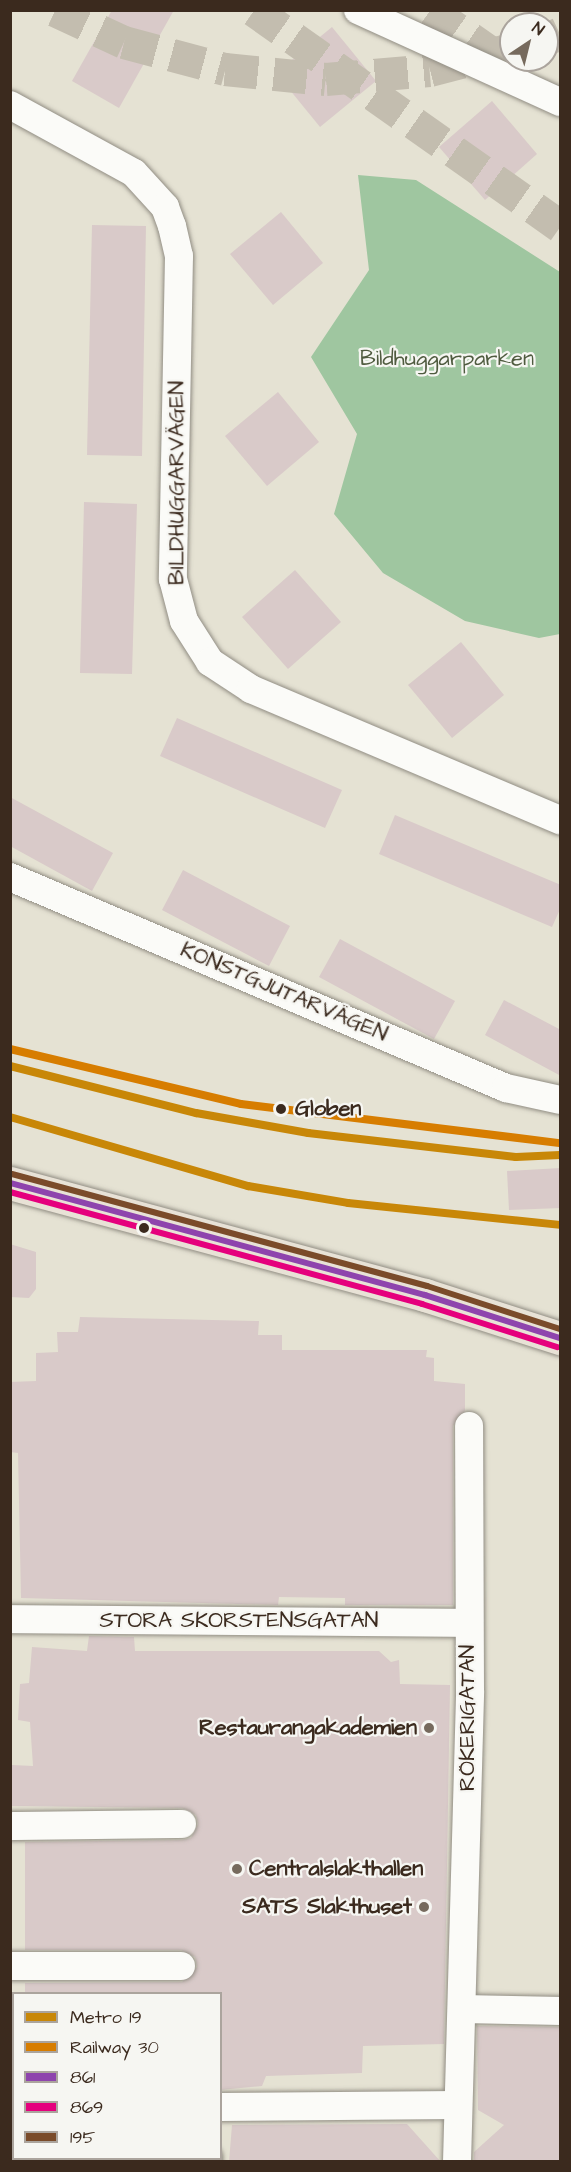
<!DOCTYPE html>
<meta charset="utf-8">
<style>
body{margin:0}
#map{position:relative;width:571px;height:2172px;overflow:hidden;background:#e5e2d3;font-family:"Architects Daughter",sans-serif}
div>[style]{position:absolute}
.forest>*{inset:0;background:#9fc6a0}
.building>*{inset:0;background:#d9cac9}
.highway-tunnel>*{height:33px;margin-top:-16.5px;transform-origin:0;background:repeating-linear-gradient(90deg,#c3bdaf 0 33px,transparent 0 49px)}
.roads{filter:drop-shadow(0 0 2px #918d83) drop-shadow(0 0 2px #918d83)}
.minor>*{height:28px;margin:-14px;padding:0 14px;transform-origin:14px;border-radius:14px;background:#fbfbf8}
.major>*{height:33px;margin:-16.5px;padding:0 16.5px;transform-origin:16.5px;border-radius:16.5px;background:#e8e2d6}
.bus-1>*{height:6px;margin:-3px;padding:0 3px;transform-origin:3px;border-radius:3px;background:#8e44ad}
.bus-2>*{height:6px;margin:-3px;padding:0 3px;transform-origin:3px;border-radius:3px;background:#e5007d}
.bus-3>*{height:6px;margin:-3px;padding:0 3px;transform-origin:3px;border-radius:3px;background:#7a4b2a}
.rail-1>*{height:8px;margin:-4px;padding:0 4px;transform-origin:4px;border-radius:4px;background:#d77d00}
.metro-1>*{height:8px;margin:-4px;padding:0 4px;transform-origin:4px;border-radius:4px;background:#c88708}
.dots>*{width:16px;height:16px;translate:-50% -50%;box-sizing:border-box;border:3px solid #f6f6f2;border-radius:50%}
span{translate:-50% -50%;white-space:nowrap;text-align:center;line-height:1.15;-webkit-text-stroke:4.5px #f6f6f2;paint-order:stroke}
.park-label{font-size:22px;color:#4f5b3f}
.street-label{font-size:22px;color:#3b2a1e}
.stop-label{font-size:22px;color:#3b2a1e;font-weight:700}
.left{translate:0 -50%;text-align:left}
.poi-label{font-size:22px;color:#3b2a1e;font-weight:700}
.right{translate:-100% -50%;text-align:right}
.frame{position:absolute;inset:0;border:12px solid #3b2a1e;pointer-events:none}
.legend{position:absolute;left:12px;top:1992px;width:210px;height:168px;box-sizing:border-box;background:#f6f6f2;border:2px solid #aba49d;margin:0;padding:8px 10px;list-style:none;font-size:18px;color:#3b2a1e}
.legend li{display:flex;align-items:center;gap:12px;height:30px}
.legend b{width:30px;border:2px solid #aba49d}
.north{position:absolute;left:499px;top:12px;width:60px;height:60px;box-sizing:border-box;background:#f6f6f2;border:2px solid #aba49d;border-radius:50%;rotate:35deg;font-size:16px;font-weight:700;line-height:24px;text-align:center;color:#3b2a1e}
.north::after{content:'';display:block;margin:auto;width:21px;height:27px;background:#766a5d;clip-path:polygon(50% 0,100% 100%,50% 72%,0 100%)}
</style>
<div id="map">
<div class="forest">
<div style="clip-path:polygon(358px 175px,416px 180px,560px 272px,560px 634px,539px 638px,465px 621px,383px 573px,334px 514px,357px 434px,311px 357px,369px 270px)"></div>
</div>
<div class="building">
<div style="clip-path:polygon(112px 10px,174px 10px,119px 108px,72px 81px)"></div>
<div style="clip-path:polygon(332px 27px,376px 81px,320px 127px,276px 73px)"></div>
<div style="clip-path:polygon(492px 101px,537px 154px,485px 200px,439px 147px)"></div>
<div style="clip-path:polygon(281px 212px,323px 263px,273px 305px,230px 254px)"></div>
<div style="clip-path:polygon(92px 225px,146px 226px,142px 456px,87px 455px)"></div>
<div style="clip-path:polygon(278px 392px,319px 442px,267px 486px,225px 436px)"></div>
<div style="clip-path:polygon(84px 502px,137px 504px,132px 674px,80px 673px)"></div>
<div style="clip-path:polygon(295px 570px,341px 622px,288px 669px,242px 617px)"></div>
<div style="clip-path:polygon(461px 642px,504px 695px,452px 738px,408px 685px)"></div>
<div style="clip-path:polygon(177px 718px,342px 790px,325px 828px,160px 756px)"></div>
<div style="clip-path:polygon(10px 797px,113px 853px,92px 891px,10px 846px)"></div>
<div style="clip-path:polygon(395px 815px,561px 885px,561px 907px,552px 927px,379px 854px)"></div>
<div style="clip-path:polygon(183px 870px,290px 926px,269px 966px,162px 910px)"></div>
<div style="clip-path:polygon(340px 939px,455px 1001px,434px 1039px,319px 977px)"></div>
<div style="clip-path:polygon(504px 1000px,561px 1030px,561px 1076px,485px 1035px)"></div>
<div style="clip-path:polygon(561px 1168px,561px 1208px,509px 1210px,507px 1171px)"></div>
<div style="clip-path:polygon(10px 1244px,36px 1252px,36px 1289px,29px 1298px,10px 1297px)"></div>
<div style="clip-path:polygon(80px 1317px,259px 1321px,258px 1335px,282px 1335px,282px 1350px,427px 1350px,426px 1357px,434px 1358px,434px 1381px,465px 1384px,465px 1411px,453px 1426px,453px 1605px,345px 1605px,345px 1598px,279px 1597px,278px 1605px,21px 1598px,18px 1453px,10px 1452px,10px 1382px,36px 1381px,36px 1353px,58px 1352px,57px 1332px,78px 1332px)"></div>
<div style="clip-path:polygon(89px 1636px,134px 1637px,135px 1651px,379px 1651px,391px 1662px,399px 1660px,400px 1684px,450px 1685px,444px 2044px,363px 2046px,362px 2073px,266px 2076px,262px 2086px,220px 2090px,220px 1994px,25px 1994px,25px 1983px,182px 1982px,197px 1967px,195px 1957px,181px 1950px,25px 1950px,25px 1842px,182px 1840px,191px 1838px,198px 1824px,196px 1815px,182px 1808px,11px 1806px,12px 1765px,33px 1766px,30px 1722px,18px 1720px,20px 1684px,29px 1683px,32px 1647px,87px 1651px)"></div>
<div style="clip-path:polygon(477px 2026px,561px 2027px,561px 2162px,474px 2162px,474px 2152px,504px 2125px,478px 2110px)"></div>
<div style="clip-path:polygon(407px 2124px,441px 2162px,229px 2162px,232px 2125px)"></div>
</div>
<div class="highway-tunnel">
<div style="left:55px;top:10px;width:76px;rotate:24.9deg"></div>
<div style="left:124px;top:42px;width:105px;rotate:15deg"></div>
<div style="left:225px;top:69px;width:101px;rotate:5.7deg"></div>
<div style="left:326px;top:79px;width:104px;rotate:-4.9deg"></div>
<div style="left:430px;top:70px;width:84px;rotate:-14.5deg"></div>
<div style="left:254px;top:10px;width:375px;rotate:35.2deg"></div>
<div style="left:430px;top:10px;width:89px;rotate:34.9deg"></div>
<div style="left:547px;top:39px;width:14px;rotate:-25deg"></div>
</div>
<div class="roads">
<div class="minor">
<div style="left:358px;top:10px;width:222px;rotate:24.5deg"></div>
<div style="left:10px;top:105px;width:141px;rotate:28.7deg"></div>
<div style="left:134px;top:173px;width:46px;rotate:47.6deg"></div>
<div style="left:165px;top:207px;width:20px;rotate:70deg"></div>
<div style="left:172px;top:226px;width:31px;rotate:77deg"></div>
<div style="left:179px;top:256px;width:323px;rotate:91.1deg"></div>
<div style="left:173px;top:579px;width:43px;rotate:75.3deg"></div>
<div style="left:184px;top:621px;width:49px;rotate:57.6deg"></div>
<div style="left:210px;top:662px;width:49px;rotate:33.4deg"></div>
<div style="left:251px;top:689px;width:336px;rotate:23deg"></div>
<div style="left:10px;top:877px;width:539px;rotate:23.05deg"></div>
<div style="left:506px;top:1088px;width:55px;rotate:12.5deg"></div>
<div style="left:10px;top:1619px;width:457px;rotate:0.5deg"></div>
<div style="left:10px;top:1826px;width:172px;rotate:-0.7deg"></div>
<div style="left:10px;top:1966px;width:171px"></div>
<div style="left:464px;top:2009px;width:96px;rotate:1.2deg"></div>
<div style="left:220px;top:2107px;width:237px;rotate:-0.5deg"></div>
<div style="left:10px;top:2112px;width:4px"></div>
<div style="left:208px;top:2162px;width:4px;rotate:-90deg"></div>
<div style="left:457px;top:2162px;width:471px;rotate:-88.4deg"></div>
<div style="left:470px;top:1691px;width:265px;rotate:-90.2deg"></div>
</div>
<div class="major">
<div style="left:10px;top:1183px;width:430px;rotate:15.1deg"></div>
<div style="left:425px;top:1295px;width:142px;rotate:17.7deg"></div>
</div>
</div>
<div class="bus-1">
<div style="left:10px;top:1183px;width:430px;rotate:15.1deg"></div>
<div style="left:425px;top:1295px;width:142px;rotate:17.7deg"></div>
</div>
<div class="bus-2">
<div style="left:10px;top:1192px;width:427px;rotate:15.2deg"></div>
<div style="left:422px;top:1304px;width:142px;rotate:17.7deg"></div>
</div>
<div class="bus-3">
<div style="left:12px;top:1174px;width:430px;rotate:15.1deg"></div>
<div style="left:427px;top:1286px;width:140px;rotate:17.9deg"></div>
</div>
<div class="rail-1">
<div style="left:10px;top:1049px;width:237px;rotate:13.4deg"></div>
<div style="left:241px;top:1104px;width:321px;rotate:7deg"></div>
</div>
<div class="metro-1">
<div style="left:10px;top:1066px;width:192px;rotate:14.2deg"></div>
<div style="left:196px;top:1113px;width:114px;rotate:10.1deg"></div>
<div style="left:308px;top:1133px;width:209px;rotate:6.6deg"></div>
<div style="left:516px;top:1157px;width:44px;rotate:-2.6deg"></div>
<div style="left:10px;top:1117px;width:248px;rotate:16.2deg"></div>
<div style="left:248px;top:1186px;width:101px;rotate:9.6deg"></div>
<div style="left:348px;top:1203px;width:213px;rotate:5.9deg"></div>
</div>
<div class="dots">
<div style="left:281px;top:1109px;background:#3b2a1e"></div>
<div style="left:144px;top:1228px;background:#3b2a1e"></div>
<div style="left:429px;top:1728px;background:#766a5d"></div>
<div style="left:237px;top:1869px;background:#766a5d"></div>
<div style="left:424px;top:1907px;background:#766a5d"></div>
</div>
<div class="park-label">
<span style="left:447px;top:359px">Bildhuggarparken</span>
</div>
<div class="street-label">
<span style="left:177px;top:483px;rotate:-90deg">BILDHUGGARVÄGEN</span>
<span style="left:284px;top:992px;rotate:23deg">KONSTGJUTARVÄGEN</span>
<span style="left:239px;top:1621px">STORA SKORSTENSGATAN</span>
<span style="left:468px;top:1718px;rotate:-90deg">RÖKERIGATAN</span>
</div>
<div class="stop-label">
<span class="left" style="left:295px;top:1109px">Globen</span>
</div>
<div class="poi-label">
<span class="right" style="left:417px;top:1728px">Restaurangakademien</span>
<span class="left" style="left:249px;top:1869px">Centralslakthallen</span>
<span class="right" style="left:412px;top:1907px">SATS Slakthuset</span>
</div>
<div class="frame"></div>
<ul class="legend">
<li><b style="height:8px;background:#c88708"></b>Metro 19</li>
<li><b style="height:8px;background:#d77d00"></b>Railway 30</li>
<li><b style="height:8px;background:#8e44ad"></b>861</li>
<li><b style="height:8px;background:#e5007d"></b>869</li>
<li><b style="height:8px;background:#7a4b2a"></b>195</li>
</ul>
<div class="north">N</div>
</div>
